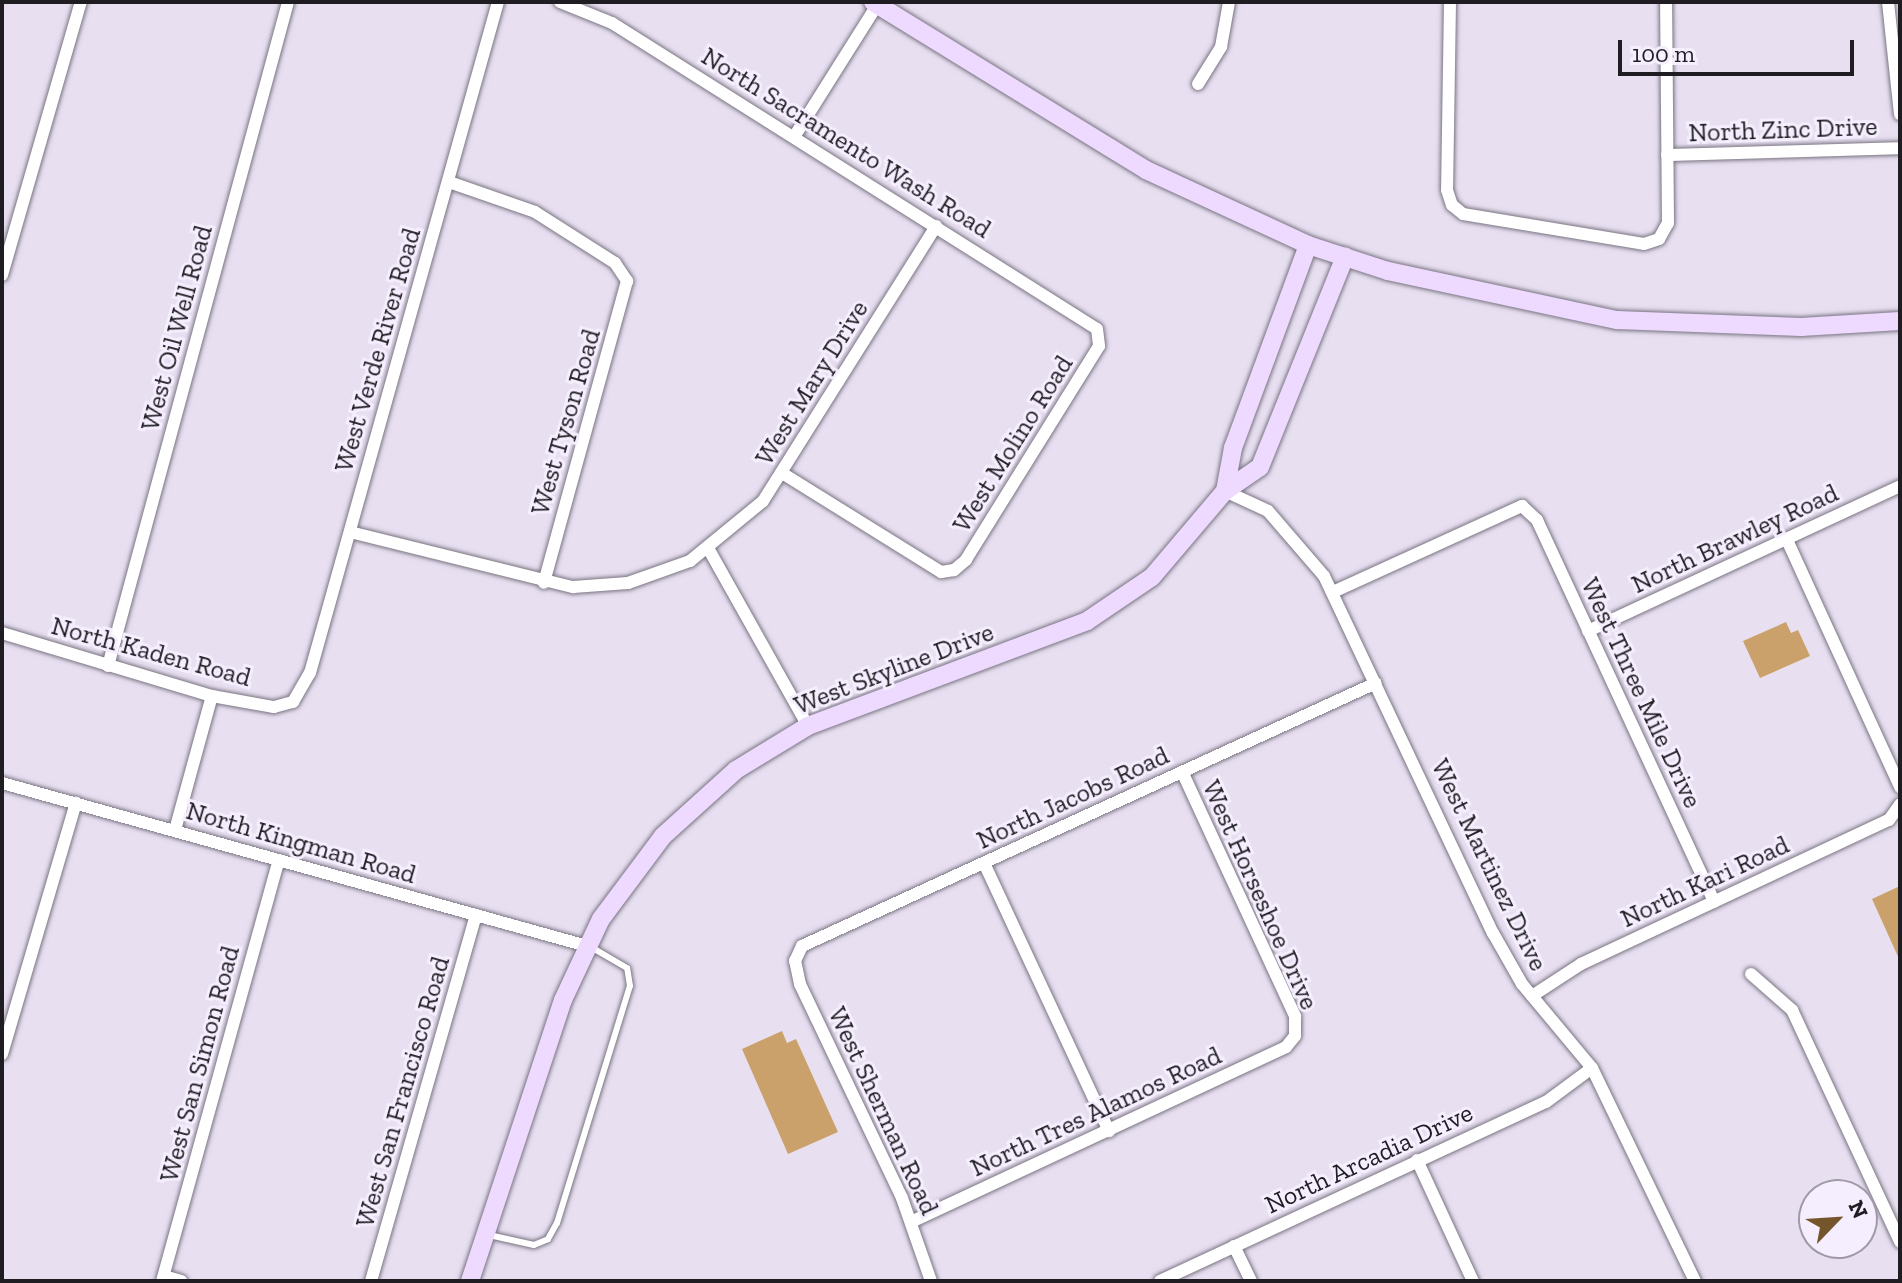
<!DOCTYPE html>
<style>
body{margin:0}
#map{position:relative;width:1902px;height:1283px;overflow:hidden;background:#e8e0f1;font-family:"Zilla Slab",serif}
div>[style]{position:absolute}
.building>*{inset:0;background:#caa06b}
.roads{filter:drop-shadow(0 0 2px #7a7482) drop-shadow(0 0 2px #7a7482)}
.lane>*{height:6px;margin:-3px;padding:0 3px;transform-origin:3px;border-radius:3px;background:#fff}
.street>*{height:12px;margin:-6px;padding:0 6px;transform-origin:6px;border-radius:6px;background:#fff}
.secondary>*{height:18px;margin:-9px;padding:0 9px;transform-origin:9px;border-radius:9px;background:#eddafe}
span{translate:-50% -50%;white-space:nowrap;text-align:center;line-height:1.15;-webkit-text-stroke:6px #f5eefe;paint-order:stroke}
.street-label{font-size:26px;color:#1f1c22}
.frame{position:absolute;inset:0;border:4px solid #1f1c22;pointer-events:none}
.north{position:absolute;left:1798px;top:1179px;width:80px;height:80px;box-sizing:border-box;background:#f5eefe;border:2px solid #9f9aa6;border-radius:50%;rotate:65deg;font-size:22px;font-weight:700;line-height:32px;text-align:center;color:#1f1c22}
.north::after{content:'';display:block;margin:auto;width:28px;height:36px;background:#75552b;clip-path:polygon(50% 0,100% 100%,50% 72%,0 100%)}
.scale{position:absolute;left:1618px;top:40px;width:236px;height:36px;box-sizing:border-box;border:4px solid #1f1c22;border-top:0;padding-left:10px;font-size:24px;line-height:28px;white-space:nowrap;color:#1f1c22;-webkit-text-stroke:6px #f5eefe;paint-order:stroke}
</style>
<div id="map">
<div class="building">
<div style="clip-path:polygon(1786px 622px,1791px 633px,1798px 630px,1810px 656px,1760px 678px,1743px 641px)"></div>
<div style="clip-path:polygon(1900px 886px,1900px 961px,1872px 899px)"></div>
<div style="clip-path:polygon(782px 1031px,787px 1043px,796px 1039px,838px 1132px,788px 1154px,742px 1049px)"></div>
</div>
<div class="roads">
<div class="lane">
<div style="left:489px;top:1235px;width:46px;rotate:12.5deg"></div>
<div style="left:534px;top:1245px;width:15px;rotate:-23deg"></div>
<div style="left:548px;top:1239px;width:18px;rotate:-61deg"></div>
<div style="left:557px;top:1223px;width:248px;rotate:-72.9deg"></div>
<div style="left:630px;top:986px;width:18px;rotate:-99deg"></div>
<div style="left:627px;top:968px;width:42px;rotate:-149.7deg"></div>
</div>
<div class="street">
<div style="left:560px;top:2px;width:56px;rotate:22deg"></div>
<div style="left:612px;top:23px;width:573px;rotate:32.25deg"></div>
<div style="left:1097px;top:329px;width:17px;rotate:83deg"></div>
<div style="left:1099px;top:346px;width:252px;rotate:121.9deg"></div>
<div style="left:966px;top:560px;width:16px;rotate:140deg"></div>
<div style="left:954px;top:570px;width:13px;rotate:171deg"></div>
<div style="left:941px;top:572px;width:187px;rotate:-148.1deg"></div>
<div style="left:1450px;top:2px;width:188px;rotate:90.9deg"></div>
<div style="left:1447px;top:190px;width:16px;rotate:72deg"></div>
<div style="left:1452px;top:205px;width:14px;rotate:39deg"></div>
<div style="left:1463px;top:214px;width:183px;rotate:9.4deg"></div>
<div style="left:1644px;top:244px;width:16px;rotate:-18deg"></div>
<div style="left:1659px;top:239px;width:18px;rotate:-61deg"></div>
<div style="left:1668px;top:223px;width:221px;rotate:-90.5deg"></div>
<div style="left:1888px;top:2px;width:113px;rotate:83.9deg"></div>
<div style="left:1198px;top:84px;width:44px;rotate:-58.1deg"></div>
<div style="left:1221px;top:47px;width:46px;rotate:-79.9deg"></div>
<div style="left:794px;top:137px;width:156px;rotate:-57.8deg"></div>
<div style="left:1667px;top:155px;width:233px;rotate:-1.7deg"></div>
<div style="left:449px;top:182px;width:91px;rotate:19.2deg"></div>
<div style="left:535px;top:212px;width:95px;rotate:32.5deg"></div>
<div style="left:615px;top:263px;width:22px;rotate:56deg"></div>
<div style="left:627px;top:281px;width:313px;rotate:105.4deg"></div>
<div style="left:2px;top:275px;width:284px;rotate:-73.9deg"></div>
<div style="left:1225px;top:491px;width:47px;rotate:24.9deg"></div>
<div style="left:1268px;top:511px;width:86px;rotate:49.3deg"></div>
<div style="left:1324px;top:576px;width:395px;rotate:64.7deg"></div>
<div style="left:1493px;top:933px;width:59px;rotate:60.4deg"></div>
<div style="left:1522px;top:984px;width:109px;rotate:50.2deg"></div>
<div style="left:1592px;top:1068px;width:237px;rotate:64.2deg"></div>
<div style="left:350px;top:532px;width:230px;rotate:13.9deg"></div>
<div style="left:573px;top:587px;width:55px;rotate:-4.2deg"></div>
<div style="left:628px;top:583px;width:66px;rotate:-19.5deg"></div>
<div style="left:690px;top:561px;width:94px;rotate:-39.4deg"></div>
<div style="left:763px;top:501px;width:325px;rotate:-57.8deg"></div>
<div style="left:1787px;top:540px;width:272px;rotate:65.4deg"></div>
<div style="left:708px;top:548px;width:204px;rotate:60.7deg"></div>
<div style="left:1333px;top:592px;width:208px;rotate:-24.5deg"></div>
<div style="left:1522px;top:506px;width:21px;rotate:43deg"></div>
<div style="left:1537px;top:520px;width:421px;rotate:65.1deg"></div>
<div style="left:1588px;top:631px;width:344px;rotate:-24.9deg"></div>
<div style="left:2px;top:633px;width:219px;rotate:16.7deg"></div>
<div style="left:212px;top:696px;width:63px;rotate:10.1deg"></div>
<div style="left:274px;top:707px;width:20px;rotate:-15deg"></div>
<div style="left:293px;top:702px;width:34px;rotate:-60deg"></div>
<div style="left:310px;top:673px;width:697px;rotate:-74.35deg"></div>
<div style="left:108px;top:666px;width:688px;rotate:-74.83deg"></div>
<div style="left:2px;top:783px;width:607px;rotate:15.57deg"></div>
<div style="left:175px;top:830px;width:139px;rotate:-74.6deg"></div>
<div style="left:984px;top:863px;width:296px;rotate:65deg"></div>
<div style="left:1751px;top:974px;width:55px;rotate:41.3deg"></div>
<div style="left:1792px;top:1010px;width:256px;rotate:65deg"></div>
<div style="left:1532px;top:996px;width:59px;rotate:-33.1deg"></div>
<div style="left:1581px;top:964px;width:340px;rotate:-25.1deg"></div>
<div style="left:1889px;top:820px;width:19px;rotate:-55deg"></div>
<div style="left:2px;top:1054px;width:262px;rotate:-73.6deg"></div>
<div style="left:1417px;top:1160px;width:133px;rotate:65.2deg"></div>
<div style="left:911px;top:1222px;width:414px;rotate:-25deg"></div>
<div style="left:1286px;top:1047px;width:14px;rotate:-51deg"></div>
<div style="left:1295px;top:1036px;width:20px;rotate:-90deg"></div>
<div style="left:1295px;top:1016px;width:269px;rotate:-114.8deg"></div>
<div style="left:1234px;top:1246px;width:39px;rotate:64deg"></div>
<div style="left:164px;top:1276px;width:18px;rotate:16deg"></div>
<div style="left:162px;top:1281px;width:437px;rotate:-74.5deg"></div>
<div style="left:371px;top:1281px;width:381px;rotate:-74deg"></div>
<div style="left:931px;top:1281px;width:88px;rotate:-109.3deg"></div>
<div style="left:902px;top:1198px;width:237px;rotate:-115.5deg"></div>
<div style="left:800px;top:984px;width:24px;rotate:-102deg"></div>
<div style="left:795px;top:961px;width:17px;rotate:-65deg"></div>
<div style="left:802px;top:946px;width:631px;rotate:-24.62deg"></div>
<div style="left:1160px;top:1281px;width:425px;rotate:-24.9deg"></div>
<div style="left:1546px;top:1102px;width:57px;rotate:-36.5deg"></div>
</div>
<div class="secondary">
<div style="left:873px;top:2px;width:321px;rotate:31.6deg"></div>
<div style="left:1146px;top:170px;width:179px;rotate:24.8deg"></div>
<div style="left:1308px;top:245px;width:84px;rotate:18deg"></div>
<div style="left:1388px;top:271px;width:234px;rotate:12.1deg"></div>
<div style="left:1617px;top:320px;width:184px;rotate:2.2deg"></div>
<div style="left:1801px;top:327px;width:99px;rotate:-3.5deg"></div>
<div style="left:1225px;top:491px;width:44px;rotate:-79.5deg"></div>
<div style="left:1233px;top:448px;width:216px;rotate:-69.7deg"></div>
<div style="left:470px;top:1281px;width:296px;rotate:-71.7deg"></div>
<div style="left:563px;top:1000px;width:89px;rotate:-64.9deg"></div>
<div style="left:601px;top:919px;width:104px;rotate:-53.2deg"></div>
<div style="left:663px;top:836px;width:98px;rotate:-42.1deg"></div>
<div style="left:736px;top:770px;width:84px;rotate:-31.4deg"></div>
<div style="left:808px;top:726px;width:298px;rotate:-20.6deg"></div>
<div style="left:1087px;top:621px;width:78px;rotate:-34.1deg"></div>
<div style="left:1152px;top:577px;width:113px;rotate:-49.7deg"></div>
<div style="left:1225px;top:491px;width:42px;rotate:-34.4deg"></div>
<div style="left:1260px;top:467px;width:227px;rotate:-68deg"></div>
</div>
</div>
<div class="street-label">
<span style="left:1783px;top:130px;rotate:-2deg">North Zinc Drive</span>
<span style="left:846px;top:143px;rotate:32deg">North Sacramento Wash Road</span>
<span style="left:177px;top:328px;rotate:-75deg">West Oil Well Road</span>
<span style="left:378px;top:350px;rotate:-74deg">West Verde River Road</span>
<span style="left:812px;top:383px;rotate:-58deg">West Mary Drive</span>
<span style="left:566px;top:422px;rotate:-74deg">West Tyson Road</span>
<span style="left:1013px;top:444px;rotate:-58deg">West Molino Road</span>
<span style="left:1735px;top:539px;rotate:-25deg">North Brawley Road</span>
<span style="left:151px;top:652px;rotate:15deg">North Kaden Road</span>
<span style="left:894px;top:669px;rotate:-21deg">West Skyline Drive</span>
<span style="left:1641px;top:693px;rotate:65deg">West Three Mile Drive</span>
<span style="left:1073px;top:798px;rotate:-25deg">North Jacobs Road</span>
<span style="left:301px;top:843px;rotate:16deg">North Kingman Road</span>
<span style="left:1489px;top:865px;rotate:64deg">West Martinez Drive</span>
<span style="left:1705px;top:882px;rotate:-25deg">North Kari Road</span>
<span style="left:1260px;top:895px;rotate:66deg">West Horseshoe Drive</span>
<span style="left:200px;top:1064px;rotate:-75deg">West San Simon Road</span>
<span style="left:403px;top:1092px;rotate:-74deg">West San Francisco Road</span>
<span style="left:883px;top:1111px;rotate:65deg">West Sherman Road</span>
<span style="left:1096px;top:1112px;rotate:-25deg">North Tres Alamos Road</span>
<span style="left:1369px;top:1159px;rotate:-25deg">North Arcadia Drive</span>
</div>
<div class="frame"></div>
<div class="north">N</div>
<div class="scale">100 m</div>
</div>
